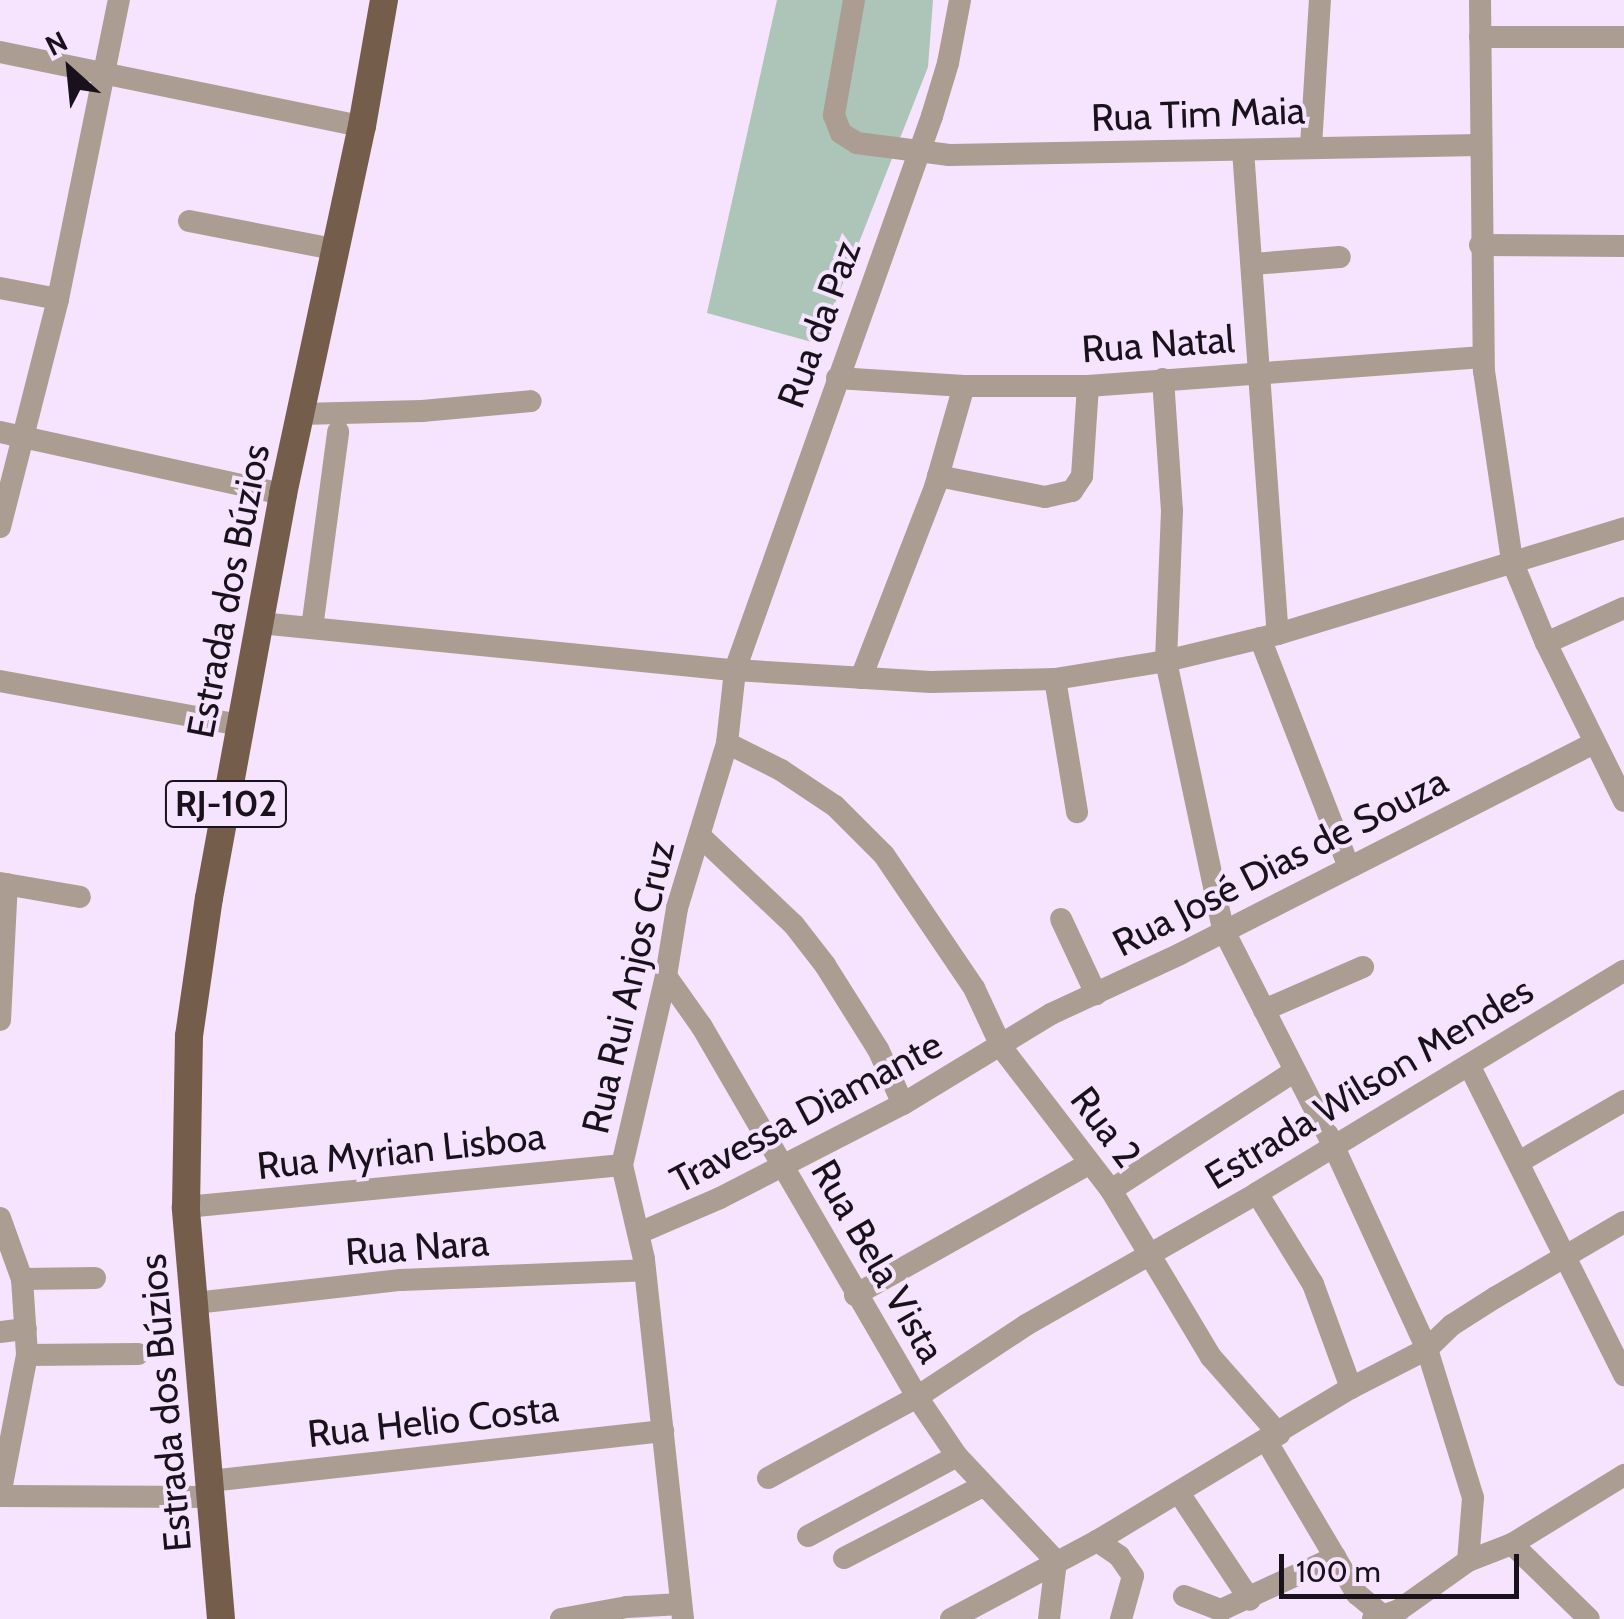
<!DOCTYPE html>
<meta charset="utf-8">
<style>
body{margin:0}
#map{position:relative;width:1624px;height:1619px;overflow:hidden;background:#f6e3fd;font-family:Cabin,sans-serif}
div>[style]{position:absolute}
.green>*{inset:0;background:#adc4b9}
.minor>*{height:22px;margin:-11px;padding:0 11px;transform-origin:11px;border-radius:11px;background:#ab9d92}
.major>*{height:28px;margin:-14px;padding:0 14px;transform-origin:14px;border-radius:14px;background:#745d4a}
span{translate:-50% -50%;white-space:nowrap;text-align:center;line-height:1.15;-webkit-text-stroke:8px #f6e3fd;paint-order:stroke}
.shield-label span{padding:2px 8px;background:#f6e3fd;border:2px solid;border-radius:8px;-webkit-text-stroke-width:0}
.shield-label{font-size:35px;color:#19111c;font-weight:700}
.street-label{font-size:38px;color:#19111c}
.north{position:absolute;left:20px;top:20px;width:100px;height:100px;-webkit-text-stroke:8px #f6e3fd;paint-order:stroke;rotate:333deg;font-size:28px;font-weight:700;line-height:40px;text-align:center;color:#19111c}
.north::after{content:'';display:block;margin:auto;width:35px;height:45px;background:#19111c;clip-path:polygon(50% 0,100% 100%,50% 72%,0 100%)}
.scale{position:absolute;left:1279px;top:1554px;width:240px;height:45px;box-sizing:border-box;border:5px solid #19111c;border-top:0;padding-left:12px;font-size:30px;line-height:35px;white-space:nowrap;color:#19111c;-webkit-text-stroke:8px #f6e3fd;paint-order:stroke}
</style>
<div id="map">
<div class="green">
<div style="clip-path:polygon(777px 0,933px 0,928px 67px,819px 344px,707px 313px)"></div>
</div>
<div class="minor">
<div style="left:854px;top:0;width:117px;rotate:99.9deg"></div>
<div style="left:834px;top:115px;width:19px;rotate:69deg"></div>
<div style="left:841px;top:133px;width:19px;rotate:32deg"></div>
<div style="left:857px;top:143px;width:93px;rotate:7.4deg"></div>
<div style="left:949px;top:155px;width:530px;rotate:-1.08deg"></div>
<div style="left:1480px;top:0;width:371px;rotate:89.4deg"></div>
<div style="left:1484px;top:371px;width:192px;rotate:81.6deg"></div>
<div style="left:1512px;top:561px;width:89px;rotate:67.5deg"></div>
<div style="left:1546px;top:643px;width:176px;rotate:63.7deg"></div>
<div style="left:1480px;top:37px;width:144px"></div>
<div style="left:0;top:52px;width:369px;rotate:11.6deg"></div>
<div style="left:1311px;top:146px;width:146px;rotate:-86.5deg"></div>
<div style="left:1243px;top:150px;width:485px;rotate:85.9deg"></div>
<div style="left:189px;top:221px;width:147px;rotate:11deg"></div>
<div style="left:1480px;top:245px;width:144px;rotate:0.4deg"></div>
<div style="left:1253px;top:264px;width:87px;rotate:-4.6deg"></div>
<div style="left:0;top:288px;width:59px;rotate:10.7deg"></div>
<div style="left:837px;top:378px;width:127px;rotate:3.6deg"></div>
<div style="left:964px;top:386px;width:124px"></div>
<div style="left:1088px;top:386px;width:396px;rotate:-4.2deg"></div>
<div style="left:1163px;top:379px;width:132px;rotate:86.1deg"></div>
<div style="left:1172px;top:511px;width:150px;rotate:92.3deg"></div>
<div style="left:1166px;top:661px;width:274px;rotate:78deg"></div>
<div style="left:1223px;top:929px;width:245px;rotate:63deg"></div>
<div style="left:1334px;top:1147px;width:222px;rotate:65.3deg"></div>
<div style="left:1427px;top:1349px;width:156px;rotate:72.8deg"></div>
<div style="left:1473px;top:1498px;width:63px;rotate:94.5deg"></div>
<div style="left:300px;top:414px;width:122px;rotate:-1.4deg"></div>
<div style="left:422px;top:411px;width:109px;rotate:-5.2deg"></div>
<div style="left:0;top:432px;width:290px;rotate:12.4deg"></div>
<div style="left:938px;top:476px;width:109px;rotate:11.1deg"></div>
<div style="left:1045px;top:497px;width:28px;rotate:-13deg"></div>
<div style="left:1072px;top:491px;width:18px;rotate:-56deg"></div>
<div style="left:1082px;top:476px;width:90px;rotate:-86.2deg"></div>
<div style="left:0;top:527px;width:235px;rotate:-75.7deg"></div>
<div style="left:58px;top:299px;width:305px;rotate:-78.5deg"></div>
<div style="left:260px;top:623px;width:477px;rotate:5.7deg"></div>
<div style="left:735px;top:670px;width:196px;rotate:3.5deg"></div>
<div style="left:931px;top:682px;width:124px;rotate:-1.4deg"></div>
<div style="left:1055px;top:679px;width:112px;rotate:-9.2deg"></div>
<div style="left:1166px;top:661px;width:115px;rotate:-13.6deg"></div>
<div style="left:1278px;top:634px;width:362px;rotate:-17deg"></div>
<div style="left:312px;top:628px;width:198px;rotate:-82.4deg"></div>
<div style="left:1260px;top:638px;width:246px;rotate:68.8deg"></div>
<div style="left:1546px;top:643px;width:85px;rotate:-24.2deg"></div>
<div style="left:861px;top:678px;width:205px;rotate:-68.8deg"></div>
<div style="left:935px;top:487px;width:105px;rotate:-74deg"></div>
<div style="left:1055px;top:679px;width:135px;rotate:80.6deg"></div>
<div style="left:0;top:681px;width:244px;rotate:10.4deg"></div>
<div style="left:727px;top:743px;width:60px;rotate:26.6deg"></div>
<div style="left:781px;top:770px;width:65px;rotate:33.7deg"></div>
<div style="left:835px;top:806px;width:69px;rotate:45deg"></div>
<div style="left:884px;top:855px;width:161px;rotate:55.9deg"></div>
<div style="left:974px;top:988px;width:66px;rotate:65deg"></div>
<div style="left:1002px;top:1048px;width:179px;rotate:52.5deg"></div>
<div style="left:1111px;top:1190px;width:195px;rotate:59.1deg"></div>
<div style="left:1211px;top:1357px;width:103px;rotate:48.6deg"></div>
<div style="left:700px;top:836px;width:129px;rotate:43.4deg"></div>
<div style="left:794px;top:925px;width:51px;rotate:52.2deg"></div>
<div style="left:825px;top:965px;width:99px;rotate:57.8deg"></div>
<div style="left:878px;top:1049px;width:60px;rotate:65.6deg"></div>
<div style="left:0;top:883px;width:81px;rotate:9.9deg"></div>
<div style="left:1061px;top:919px;width:83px;rotate:65deg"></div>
<div style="left:666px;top:976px;width:62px;rotate:54.8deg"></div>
<div style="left:702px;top:1027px;width:428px;rotate:59.8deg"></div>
<div style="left:917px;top:1397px;width:71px;rotate:55.9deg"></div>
<div style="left:957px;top:1456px;width:144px;rotate:46.7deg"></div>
<div style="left:1264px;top:1010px;width:108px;rotate:-23.5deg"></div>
<div style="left:0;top:1020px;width:136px;rotate:-87.1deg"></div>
<div style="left:1469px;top:1065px;width:347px;rotate:63.4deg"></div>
<div style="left:1519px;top:1162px;width:121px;rotate:-30.2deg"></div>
<div style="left:1111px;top:1190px;width:219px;rotate:-32.9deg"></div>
<div style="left:1257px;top:1193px;width:107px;rotate:58.4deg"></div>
<div style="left:1313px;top:1284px;width:111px;rotate:69.9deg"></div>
<div style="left:186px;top:1207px;width:438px;rotate:-5.5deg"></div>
<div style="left:0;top:1218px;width:65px;rotate:70.2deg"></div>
<div style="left:22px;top:1279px;width:76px;rotate:86.2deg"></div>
<div style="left:27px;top:1355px;width:143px;rotate:100.9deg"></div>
<div style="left:639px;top:1233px;width:88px;rotate:-23.4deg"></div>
<div style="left:720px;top:1198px;width:206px;rotate:-27.2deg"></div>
<div style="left:903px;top:1104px;width:173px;rotate:-31.3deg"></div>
<div style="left:1051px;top:1014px;width:142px;rotate:-24.9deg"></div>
<div style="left:1180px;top:954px;width:463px;rotate:-27deg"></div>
<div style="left:22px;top:1279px;width:73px;rotate:-0.8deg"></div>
<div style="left:855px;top:1295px;width:267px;rotate:-29.3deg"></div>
<div style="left:195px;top:1303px;width:207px;rotate:-6.4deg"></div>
<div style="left:401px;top:1280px;width:244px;rotate:-2.3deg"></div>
<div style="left:0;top:1332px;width:26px;rotate:-7deg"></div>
<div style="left:27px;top:1355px;width:111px;rotate:-0.5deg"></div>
<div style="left:1267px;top:1442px;width:177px;rotate:59.4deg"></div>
<div style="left:1357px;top:1594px;width:33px;rotate:40deg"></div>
<div style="left:768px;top:1478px;width:170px;rotate:-28.5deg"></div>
<div style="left:917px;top:1397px;width:131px;rotate:-33.4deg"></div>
<div style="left:1026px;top:1325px;width:266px;rotate:-29.7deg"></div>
<div style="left:1257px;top:1193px;width:429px;rotate:-31.2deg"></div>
<div style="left:210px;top:1481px;width:456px;rotate:-6.3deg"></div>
<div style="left:1179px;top:1493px;width:128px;rotate:56.4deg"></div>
<div style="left:0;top:1496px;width:211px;rotate:0.3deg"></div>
<div style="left:808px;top:1536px;width:169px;rotate:-28.2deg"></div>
<div style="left:1097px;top:1541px;width:27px;rotate:34deg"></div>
<div style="left:1119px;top:1556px;width:24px;rotate:55deg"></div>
<div style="left:1133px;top:1576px;width:45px;rotate:105.6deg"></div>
<div style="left:1512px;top:1544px;width:107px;rotate:44.2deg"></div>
<div style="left:844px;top:1558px;width:157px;rotate:-27.4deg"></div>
<div style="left:1184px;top:1596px;width:40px;rotate:21deg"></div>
<div style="left:1221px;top:1610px;width:126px;rotate:-24.9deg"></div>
<div style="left:561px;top:1619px;width:67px;rotate:-10.3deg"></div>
<div style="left:627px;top:1607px;width:54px;rotate:-3.2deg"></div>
<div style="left:683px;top:1619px;width:362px;rotate:-96.2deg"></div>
<div style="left:644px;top:1259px;width:97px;rotate:-103.2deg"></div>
<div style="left:622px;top:1165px;width:194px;rotate:-76.9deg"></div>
<div style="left:666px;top:976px;width:69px;rotate:-80.8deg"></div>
<div style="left:677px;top:908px;width:172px;rotate:-73.1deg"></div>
<div style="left:727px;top:743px;width:73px;rotate:-83.7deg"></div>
<div style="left:735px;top:670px;width:588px;rotate:-70.42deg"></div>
<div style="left:932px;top:116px;width:55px;rotate:-73.2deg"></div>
<div style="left:948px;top:63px;width:64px;rotate:-79.2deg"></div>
<div style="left:951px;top:1619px;width:166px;rotate:-28.1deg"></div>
<div style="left:1097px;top:1541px;width:297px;rotate:-31.1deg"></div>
<div style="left:1351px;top:1388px;width:85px;rotate:-27.2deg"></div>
<div style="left:1427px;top:1349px;width:35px;rotate:-44deg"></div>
<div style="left:1452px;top:1325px;width:52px;rotate:-32.5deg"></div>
<div style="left:1496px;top:1297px;width:148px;rotate:-30.4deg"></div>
<div style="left:1049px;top:1619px;width:58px;rotate:-83.1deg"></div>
<div style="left:1373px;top:1619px;width:28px;rotate:-19deg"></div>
<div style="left:1399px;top:1610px;width:85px;rotate:-35.4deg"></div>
<div style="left:1468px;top:1561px;width:47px;rotate:-21.1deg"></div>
<div style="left:1512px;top:1544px;width:132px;rotate:-31.6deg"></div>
</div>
<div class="major">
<div style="left:221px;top:1619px;width:413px;rotate:-94.9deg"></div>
<div style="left:186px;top:1207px;width:171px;rotate:-89deg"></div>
<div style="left:189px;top:1036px;width:139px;rotate:-81.8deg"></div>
<div style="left:209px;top:898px;width:411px;rotate:-79.6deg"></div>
<div style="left:283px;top:494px;width:376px;rotate:-77.9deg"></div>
<div style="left:362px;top:126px;width:128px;rotate:-80.1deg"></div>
</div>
<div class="shield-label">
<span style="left:226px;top:804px">RJ-102</span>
</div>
<div class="street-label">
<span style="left:1198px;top:114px;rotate:-2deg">Rua Tim Maia</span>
<span style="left:819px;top:324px;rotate:-70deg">Rua da Paz</span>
<span style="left:1158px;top:344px;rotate:-4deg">Rua Natal</span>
<span style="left:228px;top:591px;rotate:-79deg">Estrada dos Búzios</span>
<span style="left:1280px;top:862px;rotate:-27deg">Rua José Dias de Souza</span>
<span style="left:628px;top:987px;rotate:-77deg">Rua Rui Anjos Cruz</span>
<span style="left:1369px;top:1083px;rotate:-31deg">Estrada Wilson Mendes</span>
<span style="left:806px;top:1112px;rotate:-28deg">Travessa Diamante</span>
<span style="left:1106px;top:1127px;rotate:53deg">Rua 2</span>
<span style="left:401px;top:1151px;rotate:-6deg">Rua Myrian Lisboa</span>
<span style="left:417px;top:1247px;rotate:-4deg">Rua Nara</span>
<span style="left:878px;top:1261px;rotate:60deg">Rua Bela Vista</span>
<span style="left:165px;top:1403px;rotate:-95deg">Estrada dos Búzios</span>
<span style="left:433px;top:1421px;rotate:-6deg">Rua Helio Costa</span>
</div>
<div class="north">N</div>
<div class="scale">100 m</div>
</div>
